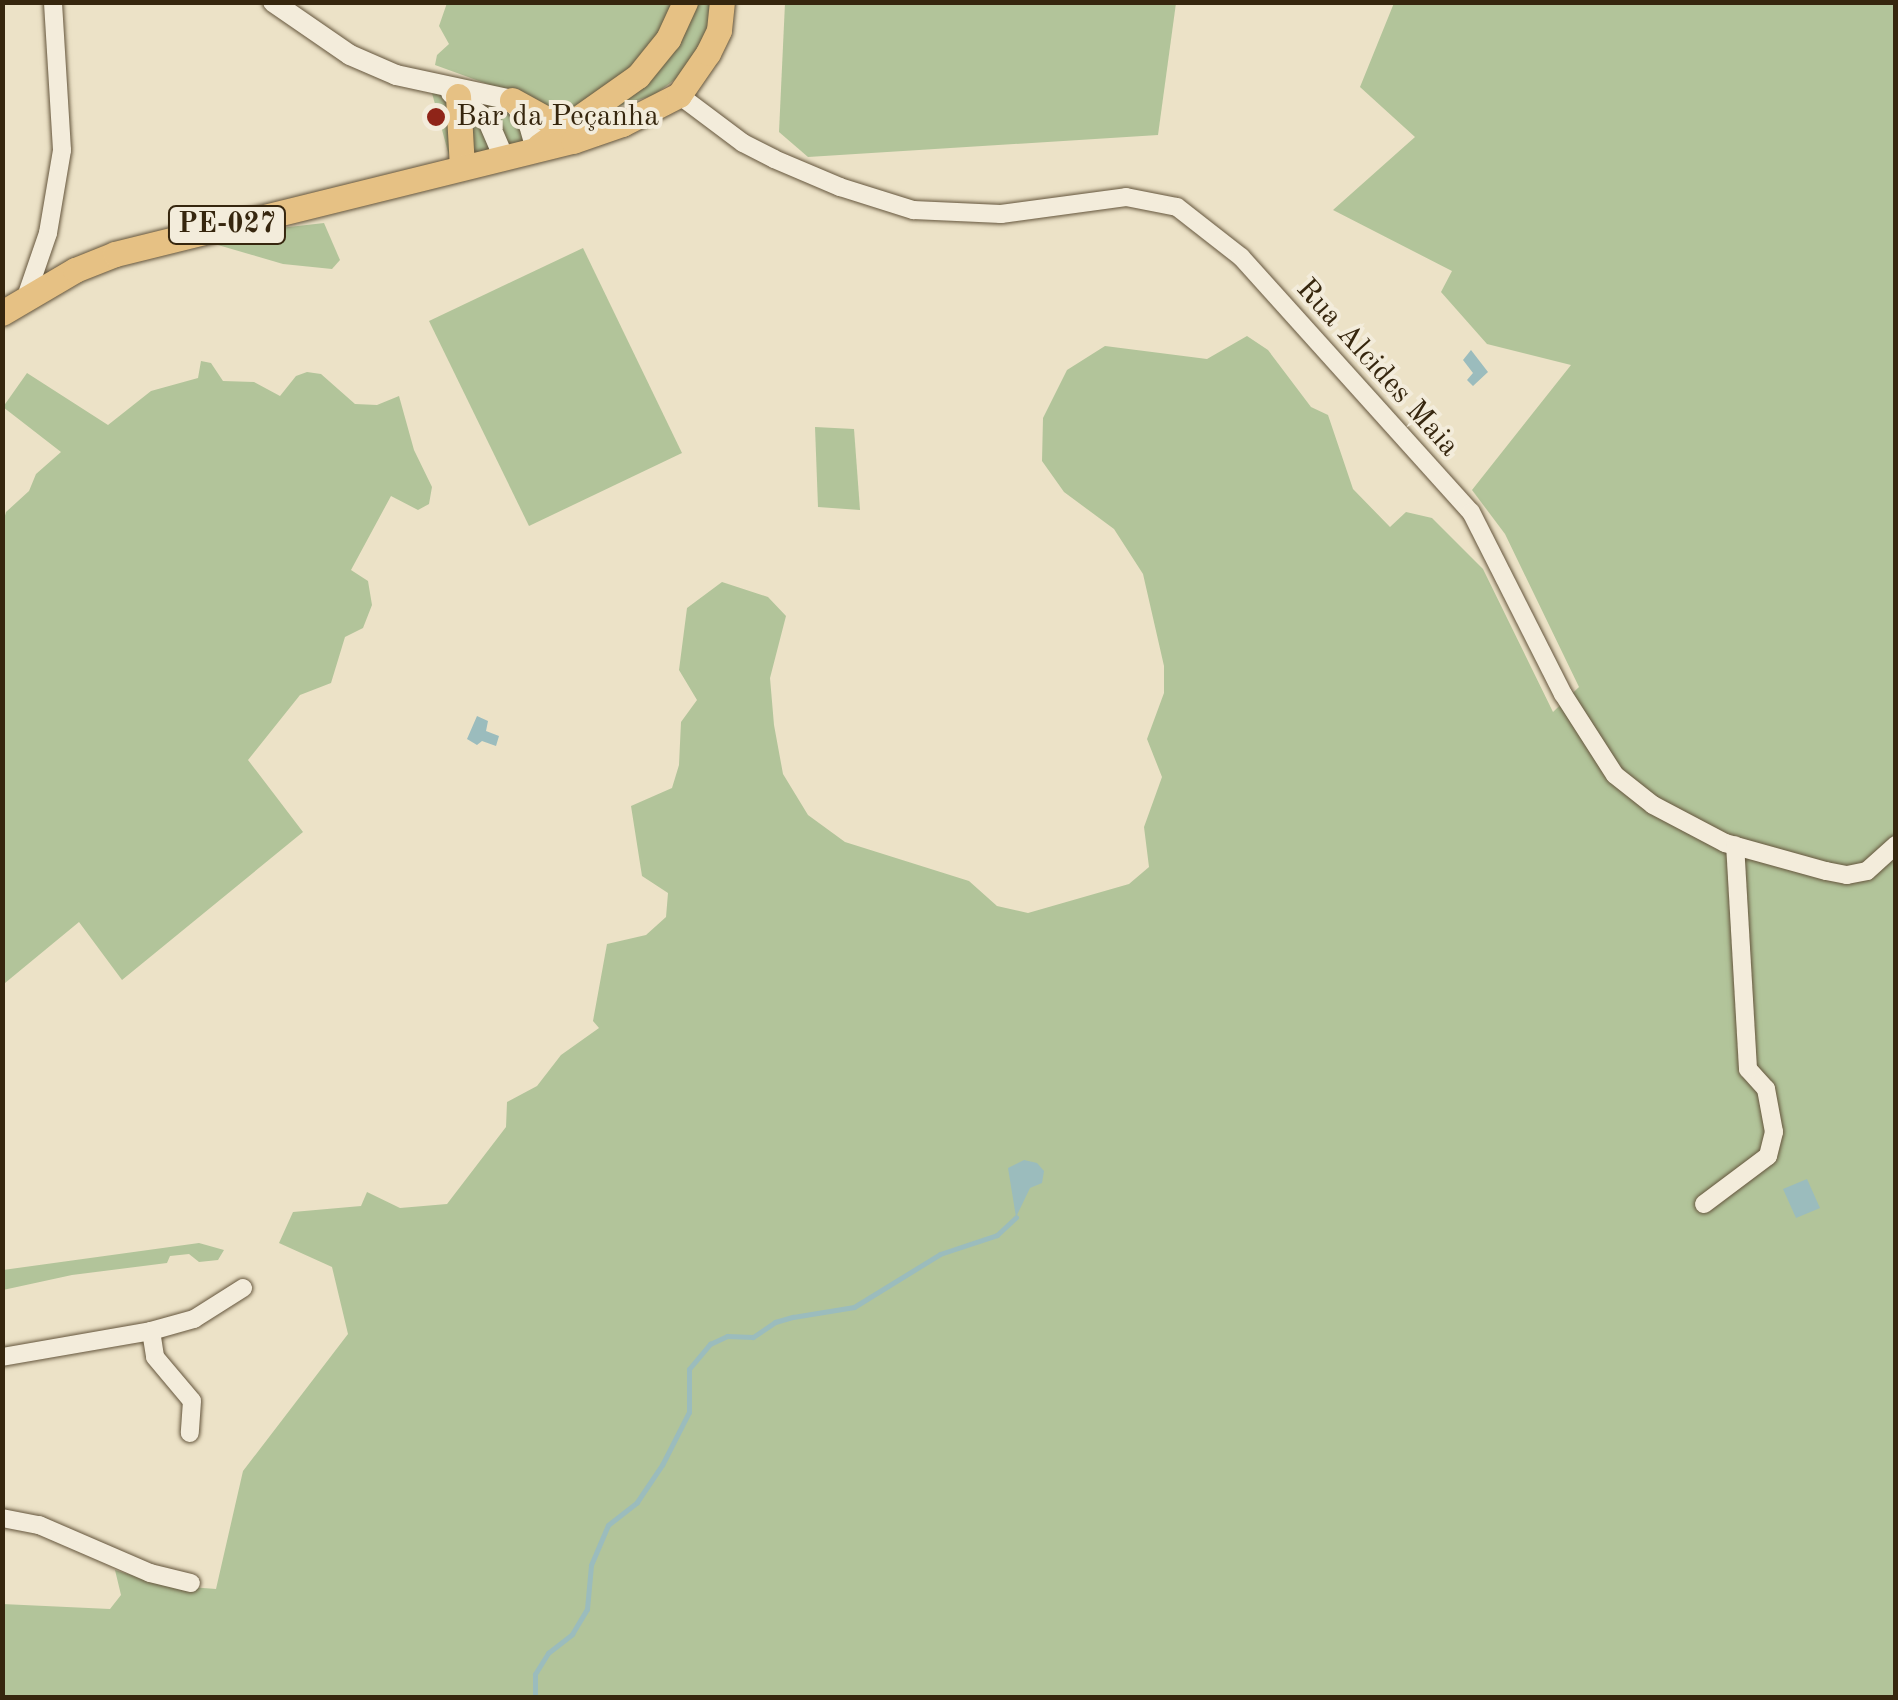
<!DOCTYPE html>
<meta charset="utf-8">
<style>
body{margin:0}
#map{position:relative;width:1898px;height:1700px;overflow:hidden;background:#ece2c7;font-family:"Old Standard TT",serif}
div>[style]{position:absolute}
.green>*{inset:0;background:#b2c49a}
.water>*{inset:0;background:#9bbcbd}
.stream>*{height:5px;margin:-2.5px;padding:0 2.5px;transform-origin:2.5px;border-radius:2.5px;background:#9bbcbd}
.roads{filter:drop-shadow(0 0 2px #64553c) drop-shadow(0 0 2px #64553c)}
.minor>*{height:18px;margin:-9px;padding:0 9px;transform-origin:9px;border-radius:9px;background:#f3ecdb}
.tertiary>*{height:20px;margin:-10px;padding:0 10px;transform-origin:10px;border-radius:10px;background:#f3ecdb}
.primary>*{height:25px;margin:-12.5px;padding:0 12.5px;transform-origin:12.5px;border-radius:12.5px;background:#e6c184}
.dots>*{width:28px;height:28px;translate:-50% -50%;box-sizing:border-box;border:5px solid #f3ecdb;border-radius:50%}
span{translate:-50% -50%;white-space:nowrap;text-align:center;line-height:1.15;-webkit-text-stroke:8px #f3ecdb;paint-order:stroke}
.shield-label span{padding:2px 8px;background:#f3ecdb;border:2px solid;border-radius:8px;-webkit-text-stroke-width:0}
.shield-label{font-size:28px;color:#36260e;font-weight:700}
.poi-label{font-size:30px;color:#36260e}
.left{translate:0 -50%;text-align:left}
.street-label{font-size:30px;color:#36260e}
.frame{position:absolute;inset:0;border:5px solid #36260e;pointer-events:none}
</style>
<div id="map">
<div class="green">
<div style="clip-path:polygon(447px 3px,674px 3px,647px 55px,575px 110px,564px 112px,435px 65px,437px 55px,449px 44px,439px 26px)"></div>
<div style="clip-path:polygon(695px 3px,716px 3px,716px 15px,681px 75px,654px 95px,616px 107px)"></div>
<div style="clip-path:polygon(785px 3px,1176px 3px,1158px 135px,808px 157px,779px 132px)"></div>
<div style="clip-path:polygon(1394px 3px,1895px 3px,1895px 1697px,3px 1697px,2px 1604px,110px 1609px,121px 1595px,115px 1570px,164px 1585px,216px 1589px,243px 1471px,348px 1334px,332px 1267px,279px 1243px,293px 1212px,361px 1206px,367px 1192px,400px 1208px,447px 1204px,506px 1127px,507px 1102px,537px 1086px,561px 1055px,599px 1028px,593px 1021px,607px 944px,646px 935px,666px 917px,668px 893px,642px 876px,631px 806px,672px 788px,679px 765px,681px 722px,697px 700px,679px 670px,687px 608px,722px 582px,768px 597px,786px 616px,770px 678px,774px 725px,783px 774px,808px 815px,845px 842px,969px 881px,997px 906px,1028px 913px,1129px 884px,1149px 867px,1144px 827px,1162px 777px,1147px 739px,1164px 693px,1164px 666px,1143px 574px,1114px 529px,1064px 492px,1042px 461px,1043px 418px,1067px 370px,1105px 346px,1207px 359px,1247px 336px,1268px 350px,1311px 407px,1328px 415px,1353px 489px,1390px 527px,1406px 512px,1432px 518px,1483px 569px,1553px 712px,1579px 687px,1505px 534px,1472px 490px,1571px 365px,1487px 344px,1441px 292px,1452px 271px,1333px 210px,1415px 137px,1360px 87px)"></div>
<div style="clip-path:polygon(429px 82px,464px 87px,572px 133px,451px 163px)"></div>
<div style="clip-path:polygon(324px 223px,340px 260px,332px 269px,283px 264px,194px 238px)"></div>
<div style="clip-path:polygon(583px 248px,682px 453px,529px 526px,429px 321px)"></div>
<div style="clip-path:polygon(201px 361px,211px 363px,223px 381px,254px 382px,280px 396px,296px 376px,307px 372px,321px 374px,355px 404px,377px 405px,399px 396px,414px 450px,432px 487px,429px 504px,418px 510px,391px 496px,351px 570px,368px 581px,372px 605px,363px 628px,345px 637px,331px 683px,300px 695px,248px 760px,303px 832px,122px 980px,79px 922px,5px 983px,3px 523px,6px 512px,29px 491px,36px 474px,61px 452px,3px 407px,27px 373px,108px 425px,151px 391px,198px 378px)"></div>
<div style="clip-path:polygon(815px 427px,854px 429px,860px 510px,818px 507px)"></div>
<div style="clip-path:polygon(199px 1243px,224px 1250px,218px 1260px,199px 1262px,189px 1254px,170px 1256px,167px 1263px,72px 1275px,3px 1290px,3px 1270px)"></div>
</div>
<div class="water">
<div style="clip-path:polygon(1471px 350px,1488px 372px,1473px 386px,1467px 380px,1473px 373px,1463px 360px)"></div>
<div style="clip-path:polygon(477px 716px,488px 721px,486px 731px,499px 736px,496px 746px,482px 741px,477px 745px,467px 739px)"></div>
<div style="clip-path:polygon(1024px 1160px,1037px 1163px,1044px 1171px,1042px 1183px,1030px 1188px,1016px 1217px,1008px 1168px)"></div>
<div style="clip-path:polygon(1807px 1179px,1820px 1208px,1796px 1218px,1783px 1189px)"></div>
</div>
<div class="stream">
<div style="left:535px;top:1698px;width:24px;rotate:-90deg"></div>
<div style="left:535px;top:1674px;width:25px;rotate:-58deg"></div>
<div style="left:548px;top:1653px;width:31px;rotate:-38deg"></div>
<div style="left:572px;top:1634px;width:29px;rotate:-59deg"></div>
<div style="left:587px;top:1609px;width:44px;rotate:-84.8deg"></div>
<div style="left:591px;top:1565px;width:43px;rotate:-67deg"></div>
<div style="left:608px;top:1525px;width:37px;rotate:-38deg"></div>
<div style="left:637px;top:1502px;width:45px;rotate:-56deg"></div>
<div style="left:662px;top:1465px;width:59px;rotate:-63deg"></div>
<div style="left:689px;top:1412px;width:43px;rotate:-90deg"></div>
<div style="left:689px;top:1369px;width:33px;rotate:-50deg"></div>
<div style="left:710px;top:1344px;width:19px;rotate:-25deg"></div>
<div style="left:727px;top:1336px;width:26px;rotate:2deg"></div>
<div style="left:753px;top:1337px;width:27px;rotate:-34deg"></div>
<div style="left:775px;top:1322px;width:19px;rotate:-16deg"></div>
<div style="left:793px;top:1317px;width:62px;rotate:-9.3deg"></div>
<div style="left:854px;top:1307px;width:101px;rotate:-31.6deg"></div>
<div style="left:940px;top:1254px;width:60px;rotate:-18.4deg"></div>
<div style="left:997px;top:1235px;width:26px;rotate:-43deg"></div>
</div>
<div class="roads">
<div class="minor">
<div style="left:679px;top:95px;width:80px;rotate:36.9deg"></div>
<div style="left:743px;top:143px;width:35px;rotate:27deg"></div>
<div style="left:774px;top:159px;width:72px;rotate:23deg"></div>
<div style="left:840px;top:187px;width:77px;rotate:17.5deg"></div>
<div style="left:913px;top:210px;width:88px;rotate:2.6deg"></div>
<div style="left:1001px;top:214px;width:126px;rotate:-7.7deg"></div>
<div style="left:1126px;top:197px;width:52px;rotate:11.1deg"></div>
<div style="left:1177px;top:207px;width:81px;rotate:38deg"></div>
<div style="left:1241px;top:257px;width:343px;rotate:48deg"></div>
<div style="left:1471px;top:512px;width:204px;rotate:63.2deg"></div>
<div style="left:1563px;top:694px;width:96px;rotate:57.3deg"></div>
<div style="left:1615px;top:775px;width:48px;rotate:38.3deg"></div>
<div style="left:1653px;top:805px;width:81px;rotate:27.8deg"></div>
<div style="left:1725px;top:843px;width:105px;rotate:15.5deg"></div>
<div style="left:1826px;top:871px;width:21px;rotate:11deg"></div>
<div style="left:1847px;top:875px;width:20px;rotate:-11deg"></div>
<div style="left:1867px;top:871px;width:39px;rotate:-42deg"></div>
<div style="left:26px;top:297px;width:68px;rotate:-71deg"></div>
<div style="left:48px;top:233px;width:84px;rotate:-80.4deg"></div>
<div style="left:62px;top:150px;width:148px;rotate:-93.5deg"></div>
<div style="left:1704px;top:1204px;width:80px;rotate:-36.9deg"></div>
<div style="left:1768px;top:1156px;width:25px;rotate:-76deg"></div>
<div style="left:1774px;top:1132px;width:44px;rotate:-100.5deg"></div>
<div style="left:1766px;top:1089px;width:27px;rotate:-132deg"></div>
<div style="left:1748px;top:1069px;width:224px;rotate:-93.3deg"></div>
<div style="left:151px;top:1331px;width:26px;rotate:81deg"></div>
<div style="left:155px;top:1357px;width:57px;rotate:49.9deg"></div>
<div style="left:192px;top:1401px;width:32px;rotate:94deg"></div>
<div style="left:2px;top:1357px;width:151px;rotate:-9.9deg"></div>
<div style="left:151px;top:1331px;width:45px;rotate:-15.6deg"></div>
<div style="left:194px;top:1319px;width:58px;rotate:-32.3deg"></div>
<div style="left:2px;top:1518px;width:38px;rotate:11deg"></div>
<div style="left:39px;top:1525px;width:121px;rotate:23.4deg"></div>
<div style="left:150px;top:1573px;width:42px;rotate:13.7deg"></div>
</div>
<div class="tertiary">
<div style="left:273px;top:2px;width:93px;rotate:34.5deg"></div>
<div style="left:350px;top:55px;width:50px;rotate:23.5deg"></div>
<div style="left:396px;top:75px;width:119px;rotate:12.2deg"></div>
<div style="left:512px;top:100px;width:30px;rotate:56deg"></div>
<div style="left:529px;top:125px;width:26px;rotate:74deg"></div>
<div style="left:451px;top:93px;width:46px;rotate:37.1deg"></div>
<div style="left:488px;top:121px;width:40px;rotate:66.6deg"></div>
</div>
<div class="primary">
<div style="left:458px;top:96px;width:71px;rotate:86.8deg"></div>
<div style="left:512px;top:100px;width:56px;rotate:28.9deg"></div>
<div style="left:539px;top:146px;width:121px;rotate:-35.3deg"></div>
<div style="left:638px;top:76px;width:48px;rotate:-51deg"></div>
<div style="left:668px;top:39px;width:41px;rotate:-65.3deg"></div>
<div style="left:2px;top:313px;width:85px;rotate:-30.5deg"></div>
<div style="left:75px;top:270px;width:43px;rotate:-21.8deg"></div>
<div style="left:115px;top:254px;width:472px;rotate:-13.9deg"></div>
<div style="left:573px;top:141px;width:52px;rotate:-19.1deg"></div>
<div style="left:622px;top:124px;width:64px;rotate:-27deg"></div>
<div style="left:679px;top:95px;width:51px;rotate:-55.4deg"></div>
<div style="left:708px;top:53px;width:25px;rotate:-64deg"></div>
<div style="left:719px;top:30px;width:28px;rotate:-84deg"></div>
</div>
</div>
<div class="dots">
<div style="left:436px;top:117px;background:#8f2418"></div>
</div>
<div class="shield-label">
<span style="left:227px;top:225px">PE-027</span>
</div>
<div class="poi-label">
<span class="left" style="left:456px;top:117px">Bar da Peçanha</span>
</div>
<div class="street-label">
<span style="left:1377px;top:368px;rotate:48deg">Rua Alcides Maia</span>
</div>
<div class="frame"></div>
</div>
